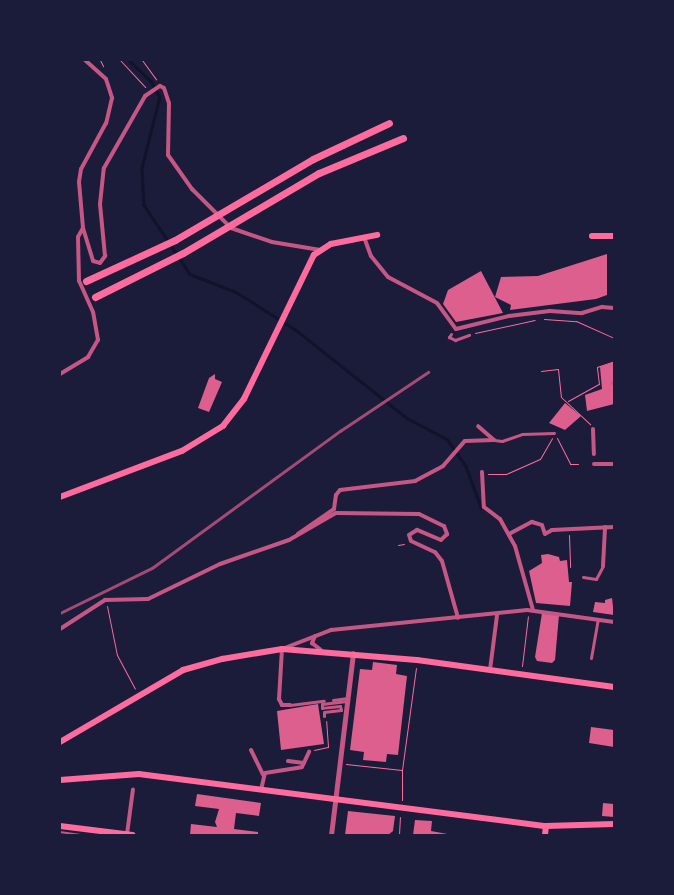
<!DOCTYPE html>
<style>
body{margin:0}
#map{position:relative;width:674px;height:895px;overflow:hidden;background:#1b1b3a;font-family:"Source Sans 3",sans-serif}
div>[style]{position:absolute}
.stream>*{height:2.5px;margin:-1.25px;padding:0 1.25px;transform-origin:1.25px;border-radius:1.25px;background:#12122b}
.building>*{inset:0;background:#dd5f8e}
.path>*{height:1px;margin:-0.5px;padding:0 0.5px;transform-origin:0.5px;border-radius:0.5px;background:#ff6b9d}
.service>*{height:2px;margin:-1px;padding:0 1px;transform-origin:1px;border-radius:1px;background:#c65784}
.pedestrian>*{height:3px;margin:-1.5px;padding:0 1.5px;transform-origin:1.5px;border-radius:1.5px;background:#c65784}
.minor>*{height:4px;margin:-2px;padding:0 2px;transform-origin:2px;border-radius:2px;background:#c65784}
.tertiary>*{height:5px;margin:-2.5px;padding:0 2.5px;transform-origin:2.5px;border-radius:2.5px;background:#c65784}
.secondary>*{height:5.5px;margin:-2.75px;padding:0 2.75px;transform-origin:2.75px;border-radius:2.75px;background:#ff6b9d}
.primary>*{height:6px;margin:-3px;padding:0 3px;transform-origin:3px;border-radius:3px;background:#ff6b9d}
.motorway>*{height:7px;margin:-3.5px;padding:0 3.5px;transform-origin:3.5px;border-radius:3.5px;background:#ff6b9d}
.rail>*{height:2.5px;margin:-1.25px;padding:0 1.25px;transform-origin:1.25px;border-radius:1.25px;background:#a44b75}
span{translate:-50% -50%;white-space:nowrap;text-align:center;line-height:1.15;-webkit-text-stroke:4.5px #1b1b3a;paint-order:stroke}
.frame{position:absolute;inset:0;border:61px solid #1b1b3a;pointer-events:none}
</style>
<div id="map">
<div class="stream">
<div style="left:129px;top:60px;width:30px;rotate:44deg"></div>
<div style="left:151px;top:81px;width:18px;rotate:61deg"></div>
<div style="left:160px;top:97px;width:73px;rotate:104.2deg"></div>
<div style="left:142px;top:168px;width:37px;rotate:87deg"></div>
<div style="left:144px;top:205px;width:83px;rotate:56.3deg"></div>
<div style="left:190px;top:274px;width:49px;rotate:21.4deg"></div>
<div style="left:236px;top:292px;width:71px;rotate:32.3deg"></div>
<div style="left:296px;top:330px;width:142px;rotate:38.4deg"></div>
<div style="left:407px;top:418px;width:45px;rotate:27.7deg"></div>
<div style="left:447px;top:439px;width:33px;rotate:55deg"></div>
<div style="left:466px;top:466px;width:44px;rotate:69.9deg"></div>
</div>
<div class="building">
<div style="clip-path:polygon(607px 254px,607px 295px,596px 299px,510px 310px,511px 305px,495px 297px,501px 277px,538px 276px)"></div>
<div style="clip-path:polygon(481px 271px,503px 313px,456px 322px,443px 304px,448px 290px)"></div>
<div style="clip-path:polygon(614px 362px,614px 404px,587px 411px,585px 395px,602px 389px,600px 367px)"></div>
<div style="clip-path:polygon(215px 374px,215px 379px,222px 382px,209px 412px,198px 408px,209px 378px)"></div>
<div style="clip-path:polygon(565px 403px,581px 416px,565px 430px,549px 423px)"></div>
<div style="clip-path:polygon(548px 554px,559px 557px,560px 561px,567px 560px,569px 582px,572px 582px,570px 606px,536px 603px,529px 571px,542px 563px,541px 555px)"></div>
<div style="clip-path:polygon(612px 598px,614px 615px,593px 612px,595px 602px,605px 603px,605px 600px)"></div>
<div style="clip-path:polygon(542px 613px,559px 615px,555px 660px,552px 663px,537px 661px,535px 657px)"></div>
<div style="clip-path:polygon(373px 662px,397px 665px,396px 674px,407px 676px,398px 755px,387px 754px,386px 762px,363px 760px,364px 752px,350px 750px,360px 669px,372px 670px)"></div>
<div style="clip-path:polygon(318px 704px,324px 744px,281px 750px,277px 711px)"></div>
<div style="clip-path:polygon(591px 727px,614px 730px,614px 747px,589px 743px)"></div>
<div style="clip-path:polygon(197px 794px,261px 803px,259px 816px,236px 813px,234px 829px,258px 832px,258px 835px,190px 835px,191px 824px,217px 827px,215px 822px,219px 809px,195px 806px)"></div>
<div style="clip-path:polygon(603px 803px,614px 804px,614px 817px,602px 816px)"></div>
<div style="clip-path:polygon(348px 811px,395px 816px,393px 831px,388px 835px,345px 835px)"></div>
<div style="clip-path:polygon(415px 820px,432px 821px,431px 831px,453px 835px,413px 835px)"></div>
</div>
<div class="path">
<div style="left:100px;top:60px;width:7px;rotate:63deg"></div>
<div style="left:120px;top:60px;width:37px;rotate:47deg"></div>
<div style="left:142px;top:60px;width:24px;rotate:54deg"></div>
<div style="left:544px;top:319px;width:32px;rotate:4deg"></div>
<div style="left:576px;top:321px;width:42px;rotate:24.1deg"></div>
<div style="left:475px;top:333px;width:61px;rotate:-12.2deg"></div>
<div style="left:541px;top:371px;width:17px;rotate:-7deg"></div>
<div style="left:558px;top:369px;width:28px;rotate:84deg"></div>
<div style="left:561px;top:397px;width:40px;rotate:43deg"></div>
<div style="left:568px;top:401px;width:35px;rotate:-29deg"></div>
<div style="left:599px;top:384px;width:17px;rotate:-97deg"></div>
<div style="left:597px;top:367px;width:18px;rotate:-19deg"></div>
<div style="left:557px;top:438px;width:29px;rotate:63deg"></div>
<div style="left:570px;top:464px;width:8px"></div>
<div style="left:488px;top:474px;width:18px"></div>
<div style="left:506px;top:474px;width:37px;rotate:-24deg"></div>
<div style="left:540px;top:459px;width:24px;rotate:-60deg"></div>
<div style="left:569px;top:535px;width:32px;rotate:88deg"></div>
<div style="left:398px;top:545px;width:6px;rotate:-9deg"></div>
<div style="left:107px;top:606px;width:50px;rotate:78.5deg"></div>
<div style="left:117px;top:655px;width:38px;rotate:62deg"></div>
<div style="left:522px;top:666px;width:50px;rotate:-83.2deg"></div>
<div style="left:314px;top:750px;width:14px;rotate:-12deg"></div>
<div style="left:328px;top:747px;width:26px;rotate:-94deg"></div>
<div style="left:346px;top:764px;width:56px;rotate:6.1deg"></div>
<div style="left:402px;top:800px;width:30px;rotate:-90deg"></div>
<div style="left:402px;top:770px;width:103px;rotate:-82.2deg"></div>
<div style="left:399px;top:835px;width:18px;rotate:-87deg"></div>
</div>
<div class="service">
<div style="left:60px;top:832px;width:21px;rotate:8deg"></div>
</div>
<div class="pedestrian">
<div style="left:451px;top:334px;width:4px;rotate:124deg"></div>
<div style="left:449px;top:337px;width:7px;rotate:27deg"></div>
<div style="left:455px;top:340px;width:15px;rotate:-20deg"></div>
<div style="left:494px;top:440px;width:8px;rotate:7deg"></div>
<div style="left:502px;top:441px;width:21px;rotate:-19deg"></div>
<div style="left:522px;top:434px;width:32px;rotate:-2deg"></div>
<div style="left:583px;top:577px;width:13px;rotate:9deg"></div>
<div style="left:596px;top:579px;width:15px;rotate:-62deg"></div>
<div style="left:591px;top:658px;width:39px;rotate:-80deg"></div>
<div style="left:333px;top:700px;width:15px;rotate:-8deg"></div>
<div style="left:290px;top:705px;width:34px;rotate:-7deg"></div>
<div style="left:324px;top:716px;width:4px;rotate:-90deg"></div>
<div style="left:324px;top:712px;width:17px;rotate:-7deg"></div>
<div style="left:341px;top:710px;width:4px;rotate:-104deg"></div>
<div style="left:340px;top:706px;width:18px;rotate:174deg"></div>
<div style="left:322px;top:708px;width:4px;rotate:-90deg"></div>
<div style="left:322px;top:704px;width:25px;rotate:-7deg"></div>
</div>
<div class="minor">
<div style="left:85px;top:60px;width:28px;rotate:42deg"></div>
<div style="left:106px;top:79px;width:20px;rotate:72deg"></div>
<div style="left:112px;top:98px;width:26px;rotate:103deg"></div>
<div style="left:106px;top:123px;width:52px;rotate:118.5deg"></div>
<div style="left:81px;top:169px;width:13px;rotate:99deg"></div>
<div style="left:79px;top:182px;width:46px;rotate:85deg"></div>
<div style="left:83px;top:228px;width:34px;rotate:73deg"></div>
<div style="left:93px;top:261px;width:7px;rotate:16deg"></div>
<div style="left:100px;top:263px;width:9px;rotate:-54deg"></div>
<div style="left:105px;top:256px;width:52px;rotate:-95.5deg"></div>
<div style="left:100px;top:204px;width:36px;rotate:-84deg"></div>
<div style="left:104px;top:168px;width:83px;rotate:-60.3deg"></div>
<div style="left:145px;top:96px;width:18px;rotate:-34deg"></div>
<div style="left:160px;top:86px;width:4px;rotate:27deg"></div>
<div style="left:164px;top:88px;width:16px;rotate:72deg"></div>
<div style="left:169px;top:103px;width:52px;rotate:91.1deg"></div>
<div style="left:168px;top:155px;width:42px;rotate:54.8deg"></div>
<div style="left:192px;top:189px;width:55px;rotate:45deg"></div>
<div style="left:231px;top:228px;width:43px;rotate:18.9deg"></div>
<div style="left:272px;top:242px;width:49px;rotate:9.5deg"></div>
<div style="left:364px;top:237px;width:20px;rotate:70deg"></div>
<div style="left:371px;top:256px;width:27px;rotate:51deg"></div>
<div style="left:388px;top:277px;width:55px;rotate:28deg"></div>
<div style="left:437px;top:303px;width:32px;rotate:54deg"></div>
<div style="left:456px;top:329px;width:55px;rotate:-13.8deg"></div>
<div style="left:509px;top:316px;width:41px;rotate:-7deg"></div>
<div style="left:550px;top:311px;width:32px;rotate:4deg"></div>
<div style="left:582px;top:313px;width:21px;rotate:-17deg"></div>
<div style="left:602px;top:307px;width:12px;rotate:5deg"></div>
<div style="left:60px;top:374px;width:33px;rotate:-31deg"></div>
<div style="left:88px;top:357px;width:20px;rotate:-60deg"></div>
<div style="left:98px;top:340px;width:28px;rotate:-100deg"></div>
<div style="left:93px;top:312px;width:34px;rotate:-114deg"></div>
<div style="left:79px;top:281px;width:44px;rotate:-91.3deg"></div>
<div style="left:78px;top:237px;width:10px;rotate:-61deg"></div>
<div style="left:613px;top:383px;width:1px"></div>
<div style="left:593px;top:429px;width:25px;rotate:88deg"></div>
<div style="left:594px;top:464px;width:20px"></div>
<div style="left:482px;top:472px;width:35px;rotate:87deg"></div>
<div style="left:484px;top:507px;width:20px;rotate:37deg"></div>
<div style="left:500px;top:519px;width:31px;rotate:61deg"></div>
<div style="left:515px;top:546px;width:66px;rotate:74.3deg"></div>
<div style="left:298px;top:534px;width:44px;rotate:-34.8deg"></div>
<div style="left:334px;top:509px;width:14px;rotate:-82deg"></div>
<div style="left:336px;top:495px;width:6px;rotate:-51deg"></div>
<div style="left:340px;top:490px;width:76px;rotate:-6.8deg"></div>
<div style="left:415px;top:481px;width:32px;rotate:-28deg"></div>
<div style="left:443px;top:466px;width:33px;rotate:-49deg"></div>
<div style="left:465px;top:441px;width:29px;rotate:-2deg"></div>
<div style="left:494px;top:440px;width:21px;rotate:-139deg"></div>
<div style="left:509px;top:534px;width:26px;rotate:-28deg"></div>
<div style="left:532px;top:522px;width:10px;rotate:17deg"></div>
<div style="left:542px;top:525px;width:9px;rotate:72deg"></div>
<div style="left:545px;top:534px;width:8px;rotate:-30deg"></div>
<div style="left:552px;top:530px;width:62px;rotate:-2.8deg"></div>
<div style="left:603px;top:566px;width:39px;rotate:-87deg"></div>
<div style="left:60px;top:629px;width:54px;rotate:-32.8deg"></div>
<div style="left:105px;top:600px;width:43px;rotate:-1.3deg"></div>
<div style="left:148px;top:599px;width:80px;rotate:-25.9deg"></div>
<div style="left:220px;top:564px;width:73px;rotate:-19.2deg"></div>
<div style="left:289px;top:540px;width:54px;rotate:-29.9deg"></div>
<div style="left:336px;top:513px;width:83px;rotate:0.7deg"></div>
<div style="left:419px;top:514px;width:28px;rotate:26deg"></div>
<div style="left:444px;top:526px;width:9px;rotate:69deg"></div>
<div style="left:447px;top:534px;width:8px;rotate:135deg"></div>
<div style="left:441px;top:540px;width:26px;rotate:-157deg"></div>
<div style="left:417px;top:530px;width:9px;rotate:148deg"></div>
<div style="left:409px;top:535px;width:6px;rotate:72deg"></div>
<div style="left:411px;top:541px;width:26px;rotate:25deg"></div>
<div style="left:435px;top:552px;width:11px;rotate:52deg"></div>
<div style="left:442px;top:561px;width:59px;rotate:74.3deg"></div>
<div style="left:315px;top:636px;width:8px;rotate:113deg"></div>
<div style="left:312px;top:643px;width:11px;rotate:38deg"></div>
<div style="left:490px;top:670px;width:55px;rotate:-82.7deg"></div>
<div style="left:290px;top:705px;width:8px;rotate:180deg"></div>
<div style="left:282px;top:705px;width:7px;rotate:-117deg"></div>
<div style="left:279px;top:699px;width:50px;rotate:-86.6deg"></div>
<div style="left:282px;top:649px;width:53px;rotate:-21.2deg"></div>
<div style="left:331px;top:630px;width:197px;rotate:-5.8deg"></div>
<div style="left:527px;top:610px;width:88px;rotate:7.9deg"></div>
<div style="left:251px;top:750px;width:28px;rotate:64deg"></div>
<div style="left:288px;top:761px;width:16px;rotate:7deg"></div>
<div style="left:261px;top:790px;width:17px;rotate:-77deg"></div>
<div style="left:265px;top:773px;width:37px;rotate:-9deg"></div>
<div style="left:302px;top:767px;width:17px;rotate:-65deg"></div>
<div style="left:127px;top:834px;width:45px;rotate:-82.4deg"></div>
</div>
<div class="tertiary">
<div style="left:331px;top:835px;width:183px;rotate:-83.1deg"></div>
</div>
<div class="secondary">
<div style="left:592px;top:236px;width:22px"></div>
<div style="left:60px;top:497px;width:130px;rotate:-20.7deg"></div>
<div style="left:182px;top:451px;width:48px;rotate:-31.4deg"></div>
<div style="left:223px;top:426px;width:34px;rotate:-52deg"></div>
<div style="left:244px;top:399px;width:160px;rotate:-64.1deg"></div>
<div style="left:314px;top:255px;width:20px;rotate:-33deg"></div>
<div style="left:331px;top:244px;width:47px;rotate:-11.1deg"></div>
<div style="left:60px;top:780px;width:79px;rotate:-4.3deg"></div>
<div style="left:139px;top:774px;width:410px;rotate:7.3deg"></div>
</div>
<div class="primary">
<div style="left:60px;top:742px;width:143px;rotate:-30.3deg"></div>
<div style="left:183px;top:670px;width:41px;rotate:-15.8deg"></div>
<div style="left:222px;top:659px;width:61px;rotate:-9.5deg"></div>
<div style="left:282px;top:649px;width:135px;rotate:4.7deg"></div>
<div style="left:417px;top:660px;width:199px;rotate:7.8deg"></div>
<div style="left:60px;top:826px;width:73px;rotate:7.1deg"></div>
<div style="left:545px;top:835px;width:9px;rotate:-84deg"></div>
<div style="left:546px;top:826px;width:68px;rotate:-1.7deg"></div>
</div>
<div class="motorway">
<div style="left:86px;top:281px;width:98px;rotate:-24.7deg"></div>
<div style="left:175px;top:240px;width:160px;rotate:-30.4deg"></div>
<div style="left:313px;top:159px;width:84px;rotate:-25.3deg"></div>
<div style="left:95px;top:297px;width:98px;rotate:-26.6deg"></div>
<div style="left:183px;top:253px;width:158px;rotate:-30.5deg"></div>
<div style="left:319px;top:173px;width:91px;rotate:-22.6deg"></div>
</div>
<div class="rail">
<div style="left:60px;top:613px;width:102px;rotate:-26.1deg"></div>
<div style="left:152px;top:568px;width:233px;rotate:-36.1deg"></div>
<div style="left:340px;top:431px;width:106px;rotate:-33.8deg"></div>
</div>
<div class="frame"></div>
</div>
